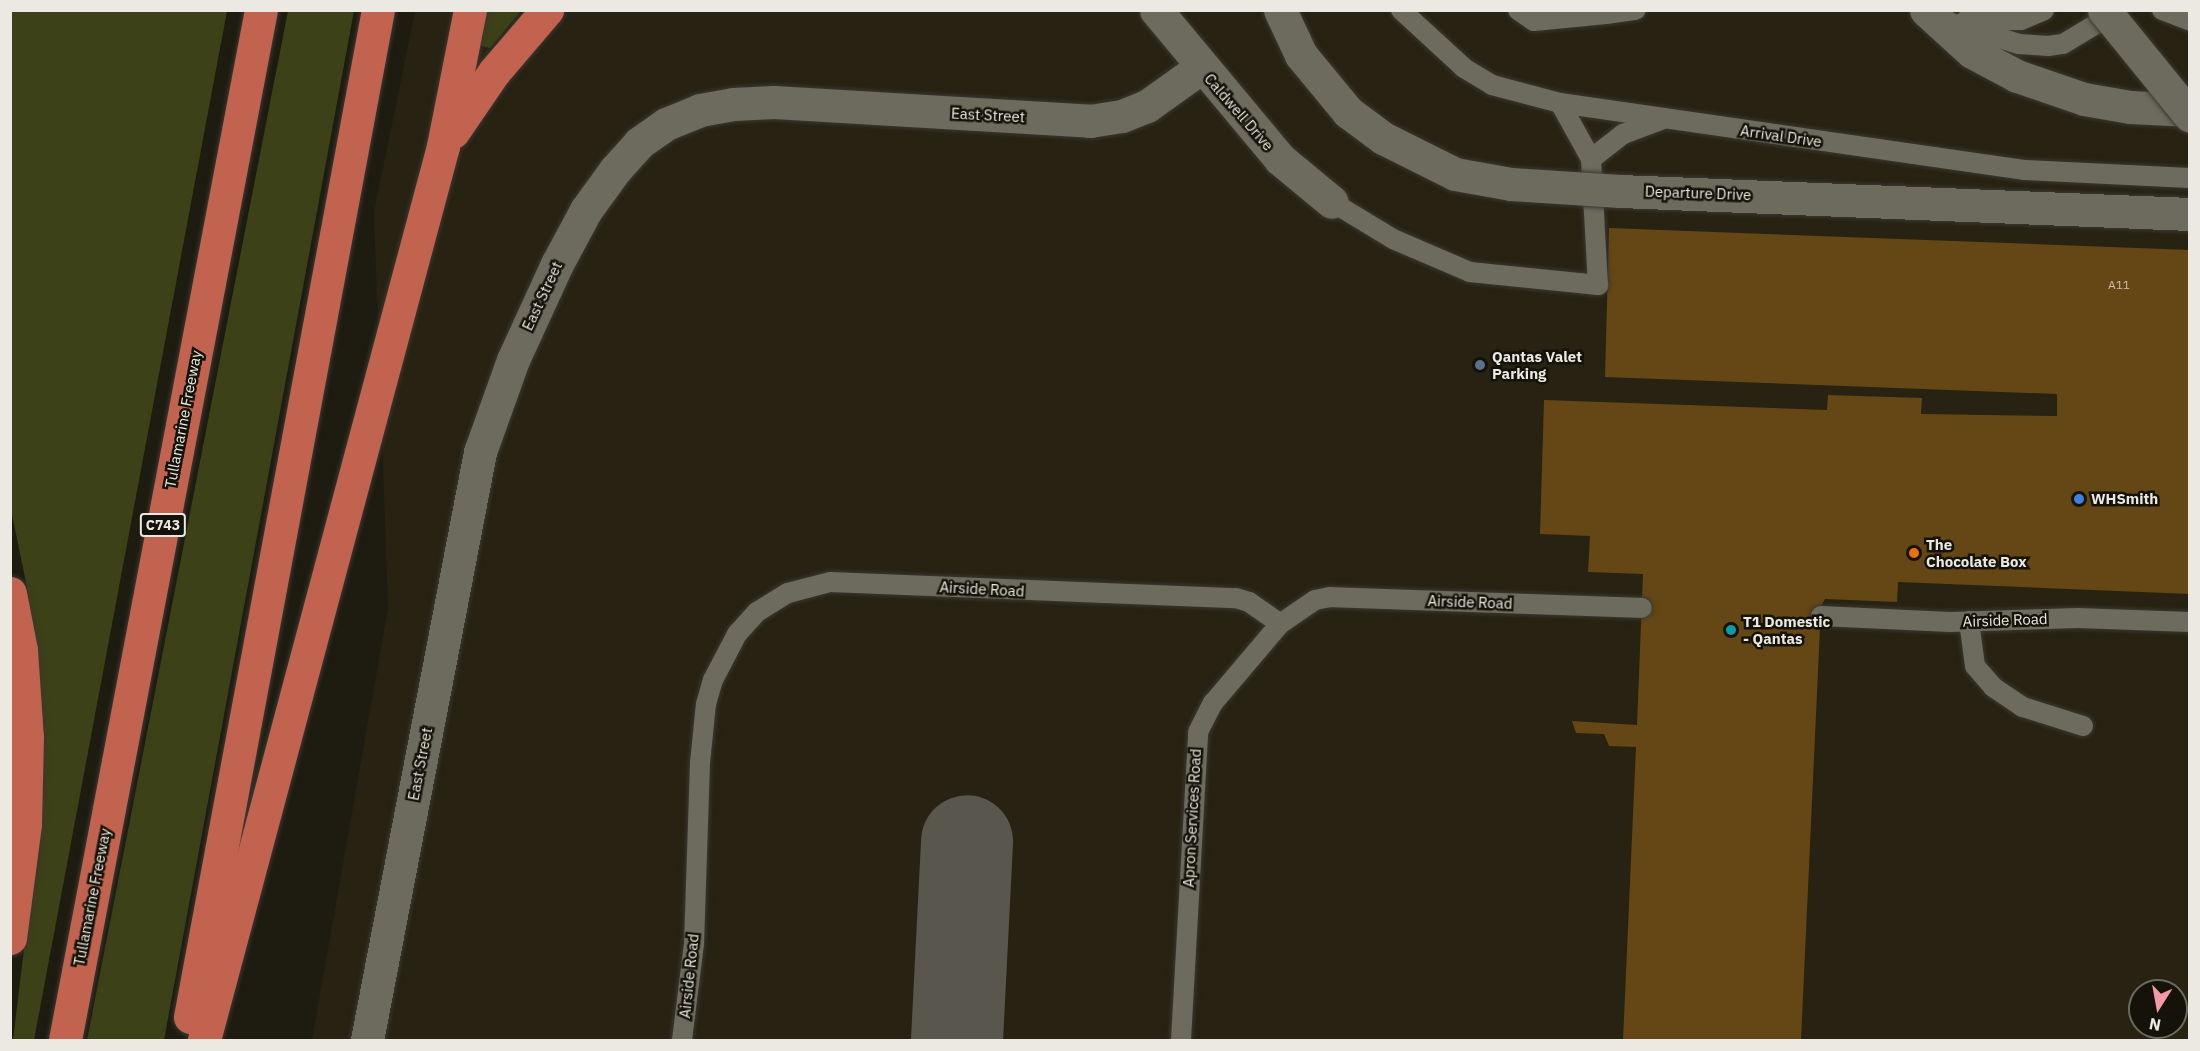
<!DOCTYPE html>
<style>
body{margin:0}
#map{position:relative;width:2200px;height:1051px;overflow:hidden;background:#1e1c11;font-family:"IBM Plex Sans",sans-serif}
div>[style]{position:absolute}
.built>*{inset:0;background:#272212}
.green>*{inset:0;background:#3d4117}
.taxiway>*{height:92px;margin:-46px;padding:0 46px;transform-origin:46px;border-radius:46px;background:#59574d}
.building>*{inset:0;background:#654715}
.roads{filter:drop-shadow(0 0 2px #3a3832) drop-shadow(0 0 2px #3a3832)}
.service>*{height:20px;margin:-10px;padding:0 10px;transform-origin:10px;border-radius:10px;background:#6d6a5e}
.minor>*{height:33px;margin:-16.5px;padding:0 16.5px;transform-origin:16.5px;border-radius:16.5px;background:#6d6a5e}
.tertiary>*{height:33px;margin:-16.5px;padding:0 16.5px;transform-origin:16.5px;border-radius:16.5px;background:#6d6a5e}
.motorway>*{height:33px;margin:-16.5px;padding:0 16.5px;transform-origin:16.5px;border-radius:16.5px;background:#c2634f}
.bridges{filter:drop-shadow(0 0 2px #3a3832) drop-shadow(0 0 2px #3a3832)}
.minor-bridge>*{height:33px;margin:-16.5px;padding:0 16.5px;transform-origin:16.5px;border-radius:16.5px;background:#6d6a5e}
.tertiary-bridge>*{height:33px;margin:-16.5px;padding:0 16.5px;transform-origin:16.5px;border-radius:16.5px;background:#6d6a5e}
.dots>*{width:16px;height:16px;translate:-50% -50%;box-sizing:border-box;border:3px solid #151309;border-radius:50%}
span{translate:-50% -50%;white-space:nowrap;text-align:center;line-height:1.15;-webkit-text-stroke:5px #151309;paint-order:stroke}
.number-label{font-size:12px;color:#cac0af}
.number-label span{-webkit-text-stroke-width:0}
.shield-label span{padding:2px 4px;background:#151309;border:2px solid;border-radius:4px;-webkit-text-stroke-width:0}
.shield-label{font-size:14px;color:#ebe9e2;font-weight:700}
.street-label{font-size:15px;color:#ebe9e2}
.poi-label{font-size:15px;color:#ebe9e2;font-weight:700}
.left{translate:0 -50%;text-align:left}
.frame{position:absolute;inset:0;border:12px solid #ebe9e2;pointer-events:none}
.north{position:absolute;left:2128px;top:979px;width:60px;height:60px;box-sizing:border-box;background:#151309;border:2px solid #6b6960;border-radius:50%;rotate:191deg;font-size:16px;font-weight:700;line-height:24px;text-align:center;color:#ebe9e2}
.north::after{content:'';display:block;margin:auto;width:21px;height:27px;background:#f49aa6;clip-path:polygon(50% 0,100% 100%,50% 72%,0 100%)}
</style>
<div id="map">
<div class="built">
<div style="clip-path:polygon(evenodd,415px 11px,2189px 11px,2189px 1040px,312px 1040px,388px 608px,374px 212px,415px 11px,2140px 991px,2176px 991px,2176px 1027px,2140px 1027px,2140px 991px)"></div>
</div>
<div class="green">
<div style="clip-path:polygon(10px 11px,227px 11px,34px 1040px,13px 1040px,36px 850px,41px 743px,28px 592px,10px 505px)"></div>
<div style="clip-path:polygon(288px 11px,354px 11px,164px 1040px,87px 1040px)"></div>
<div style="clip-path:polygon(485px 11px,521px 11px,490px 48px,478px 45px)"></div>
</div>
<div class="taxiway">
<div style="left:957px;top:1040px;width:199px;rotate:-87.1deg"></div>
</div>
<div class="building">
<div style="clip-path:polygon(1609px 228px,2190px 250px,2190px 594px,1898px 582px,1897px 602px,1825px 599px,1821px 606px,1801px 1040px,1623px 1040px,1636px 747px,1609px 746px,1604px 734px,1576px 733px,1572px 721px,1637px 725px,1643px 574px,1588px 572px,1590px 536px,1540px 534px,1544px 400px,1827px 410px,1828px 395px,1922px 398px,1921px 414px,2057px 416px,2057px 394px,1605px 377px)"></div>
</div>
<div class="roads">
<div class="service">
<div style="left:1401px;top:10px;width:86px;rotate:42.6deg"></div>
<div style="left:1464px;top:68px;width:33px;rotate:31deg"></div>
<div style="left:1492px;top:85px;width:70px;rotate:14.8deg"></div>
<div style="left:1560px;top:103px;width:470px;rotate:8.2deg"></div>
<div style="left:2025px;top:170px;width:165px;rotate:2.8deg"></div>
<div style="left:1518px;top:10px;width:19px;rotate:35deg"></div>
<div style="left:1534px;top:21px;width:72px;rotate:-5.6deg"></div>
<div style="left:1604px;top:10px;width:4px;rotate:63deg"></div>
<div style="left:1606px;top:14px;width:30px;rotate:-8deg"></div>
<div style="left:2162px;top:10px;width:30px;rotate:21deg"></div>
<div style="left:1942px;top:20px;width:81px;rotate:17.3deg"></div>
<div style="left:2019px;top:44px;width:29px;rotate:4deg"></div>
<div style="left:2048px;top:46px;width:15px;rotate:-8deg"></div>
<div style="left:2063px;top:44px;width:62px;rotate:-31.1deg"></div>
<div style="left:1966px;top:20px;width:55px"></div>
<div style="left:2021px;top:20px;width:25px;rotate:-23deg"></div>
<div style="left:1591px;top:159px;width:41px;rotate:-38deg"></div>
<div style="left:1623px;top:134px;width:40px;rotate:-20.2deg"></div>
<div style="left:1332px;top:202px;width:71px;rotate:31.2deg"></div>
<div style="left:1393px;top:239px;width:84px;rotate:23.2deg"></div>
<div style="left:1470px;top:272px;width:129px;rotate:5.8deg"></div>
<div style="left:1598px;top:285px;width:126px;rotate:-93.2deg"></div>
<div style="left:1591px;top:159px;width:64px;rotate:-119deg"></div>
<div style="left:1821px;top:616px;width:129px;rotate:2.7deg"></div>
<div style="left:1950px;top:622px;width:128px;rotate:-1.8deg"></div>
<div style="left:2078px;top:618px;width:112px;rotate:2deg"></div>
<div style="left:1969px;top:621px;width:45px;rotate:82.4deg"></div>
<div style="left:1975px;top:666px;width:28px;rotate:49deg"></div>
<div style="left:1993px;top:687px;width:36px;rotate:34deg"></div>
<div style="left:2023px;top:707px;width:63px;rotate:17.6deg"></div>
<div style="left:682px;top:1040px;width:97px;rotate:-82.9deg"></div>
<div style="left:694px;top:944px;width:181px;rotate:-88.1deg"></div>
<div style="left:700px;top:763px;width:59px;rotate:-84.2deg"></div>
<div style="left:706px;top:704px;width:25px;rotate:-74deg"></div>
<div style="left:713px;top:680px;width:52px;rotate:-62.4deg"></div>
<div style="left:737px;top:634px;width:30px;rotate:-48deg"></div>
<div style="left:757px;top:612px;width:36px;rotate:-32deg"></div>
<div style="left:788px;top:593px;width:43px;rotate:-14.7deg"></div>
<div style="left:830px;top:582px;width:406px;rotate:2.3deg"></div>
<div style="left:1236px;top:598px;width:14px;rotate:17deg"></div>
<div style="left:1249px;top:602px;width:38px;rotate:35deg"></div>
<div style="left:1280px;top:624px;width:42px;rotate:-34.4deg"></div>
<div style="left:1315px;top:600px;width:15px;rotate:-11deg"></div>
<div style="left:1330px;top:597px;width:312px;rotate:2deg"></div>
<div style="left:1181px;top:1040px;width:308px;rotate:-86.8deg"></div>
<div style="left:1198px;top:732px;width:33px;rotate:-63deg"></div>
<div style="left:1213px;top:703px;width:104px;rotate:-49.7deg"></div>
</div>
<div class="minor">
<div style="left:1156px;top:10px;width:194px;rotate:50.2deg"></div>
<div style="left:1280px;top:159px;width:67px;rotate:39.6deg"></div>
<div style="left:367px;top:1040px;width:599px;rotate:-79.12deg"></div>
<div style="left:480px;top:452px;width:98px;rotate:-70.3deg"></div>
<div style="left:513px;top:360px;width:106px;rotate:-65.4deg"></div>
<div style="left:557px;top:264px;width:61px;rotate:-61.8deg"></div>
<div style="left:586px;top:210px;width:49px;rotate:-54.1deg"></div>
<div style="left:615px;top:170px;width:36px;rotate:-48deg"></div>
<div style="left:639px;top:143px;width:33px;rotate:-35deg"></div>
<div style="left:666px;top:124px;width:37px;rotate:-22deg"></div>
<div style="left:700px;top:110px;width:34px;rotate:-10deg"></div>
<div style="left:733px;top:104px;width:41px;rotate:-2.8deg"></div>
<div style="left:774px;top:102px;width:317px;rotate:3.4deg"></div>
<div style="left:1090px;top:121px;width:32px;rotate:-9deg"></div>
<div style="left:1122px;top:116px;width:27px;rotate:-22deg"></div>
<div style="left:1147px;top:106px;width:65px;rotate:-35.6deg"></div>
</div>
<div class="tertiary">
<div style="left:1926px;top:10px;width:62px;rotate:42.4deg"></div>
<div style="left:1972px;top:52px;width:51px;rotate:28.1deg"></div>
<div style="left:2017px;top:76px;width:71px;rotate:18.9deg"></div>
<div style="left:2084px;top:99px;width:47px;rotate:9.9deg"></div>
<div style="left:2130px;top:107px;width:60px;rotate:2.9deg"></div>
</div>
<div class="motorway">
<div style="left:453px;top:132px;width:73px;rotate:-55.7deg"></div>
<div style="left:494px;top:72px;width:82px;rotate:-49.5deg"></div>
<div style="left:10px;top:593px;width:58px;rotate:79.1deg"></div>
<div style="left:21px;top:650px;width:87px;rotate:86.1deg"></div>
<div style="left:27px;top:737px;width:87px;rotate:91.3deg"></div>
<div style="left:25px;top:824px;width:115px;rotate:97.5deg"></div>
<div style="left:190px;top:1017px;width:1024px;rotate:-79.43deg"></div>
<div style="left:65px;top:1040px;width:1048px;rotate:-79.23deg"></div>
<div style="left:204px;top:1040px;width:925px;rotate:-75.03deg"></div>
<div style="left:443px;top:146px;width:139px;rotate:-78.8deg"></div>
</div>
</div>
<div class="bridges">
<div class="minor-bridge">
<div style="left:2104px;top:10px;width:136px;rotate:50.9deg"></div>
</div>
<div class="tertiary-bridge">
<div style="left:1280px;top:10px;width:50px;rotate:65deg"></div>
<div style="left:1301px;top:55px;width:74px;rotate:50.5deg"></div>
<div style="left:1348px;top:112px;width:44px;rotate:36.6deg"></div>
<div style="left:1383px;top:138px;width:80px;rotate:26.6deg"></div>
<div style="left:1455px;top:174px;width:57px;rotate:10.1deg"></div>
<div style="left:1511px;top:184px;width:109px;rotate:3.7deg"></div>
<div style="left:1620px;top:191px;width:570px;rotate:2.31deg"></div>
</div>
</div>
<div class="dots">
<div style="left:1480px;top:365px;background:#5c6f8a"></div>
<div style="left:2079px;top:499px;background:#3f7fe0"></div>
<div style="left:1914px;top:553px;background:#e8710a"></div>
<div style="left:1731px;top:630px;background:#0f9aa8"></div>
</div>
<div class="number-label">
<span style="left:2119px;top:285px">A11</span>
</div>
<div class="shield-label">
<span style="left:163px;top:525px">C743</span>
</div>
<div class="street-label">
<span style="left:1239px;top:112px;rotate:49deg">Caldwell Drive</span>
<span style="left:988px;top:115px;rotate:3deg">East Street</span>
<span style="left:1781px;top:136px;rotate:8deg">Arrival Drive</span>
<span style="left:1698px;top:193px;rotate:2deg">Departure Drive</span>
<span style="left:542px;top:296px;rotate:-65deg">East Street</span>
<span style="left:183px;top:419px;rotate:-79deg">Tullamarine Freeway</span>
<span style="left:982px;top:589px;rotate:3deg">Airside Road</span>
<span style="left:1470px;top:602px;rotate:2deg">Airside Road</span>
<span style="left:2005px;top:620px;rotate:-2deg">Airside Road</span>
<span style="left:420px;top:764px;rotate:-79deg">East Street</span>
<span style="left:1192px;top:818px;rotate:-87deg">Apron Services Road</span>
<span style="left:92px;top:897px;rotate:-79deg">Tullamarine Freeway</span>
<span style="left:689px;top:976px;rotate:-84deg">Airside Road</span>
</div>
<div class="poi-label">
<span class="left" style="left:1492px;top:365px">Qantas Valet<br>Parking</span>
<span class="left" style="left:2091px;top:499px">WHSmith</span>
<span class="left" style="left:1926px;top:553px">The<br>Chocolate Box</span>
<span class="left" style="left:1743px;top:630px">T1 Domestic<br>- Qantas</span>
</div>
<div class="frame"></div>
<div class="north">N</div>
</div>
